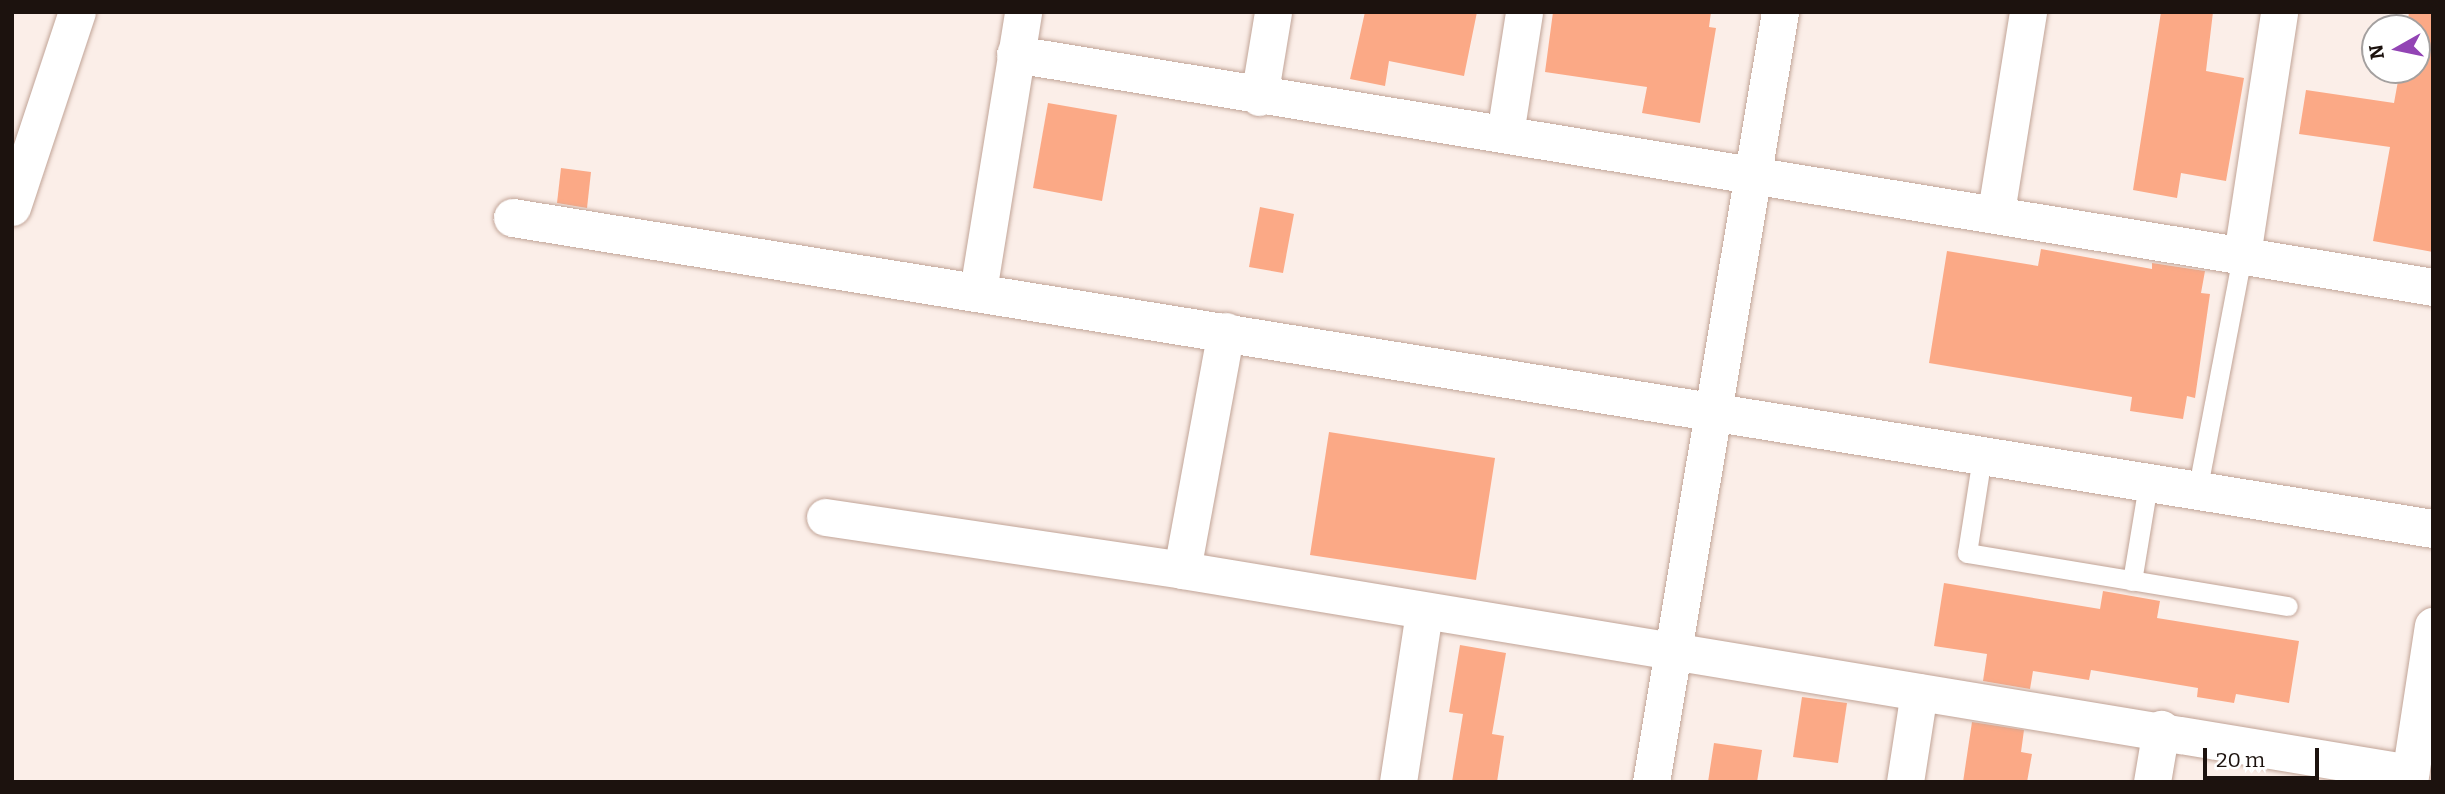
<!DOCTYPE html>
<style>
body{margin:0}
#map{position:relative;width:2445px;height:794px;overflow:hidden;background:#fbeee8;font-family:Bitter,serif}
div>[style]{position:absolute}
.building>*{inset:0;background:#fba986}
.roads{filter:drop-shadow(0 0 2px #c1a497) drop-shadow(0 0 2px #c1a497)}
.service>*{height:19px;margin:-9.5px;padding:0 9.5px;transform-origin:9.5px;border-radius:9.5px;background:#fff}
.minor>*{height:37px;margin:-18.5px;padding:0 18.5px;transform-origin:18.5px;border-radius:18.5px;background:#fff}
.tertiary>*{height:38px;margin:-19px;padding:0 19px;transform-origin:19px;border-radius:19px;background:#fff}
span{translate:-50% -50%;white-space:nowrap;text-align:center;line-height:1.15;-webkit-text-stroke:7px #fff;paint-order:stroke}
.frame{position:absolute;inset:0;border:14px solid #1c120e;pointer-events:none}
.north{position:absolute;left:2361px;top:14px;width:70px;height:70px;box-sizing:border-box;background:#fff;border:2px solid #a4a09f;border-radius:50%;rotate:261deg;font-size:19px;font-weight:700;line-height:28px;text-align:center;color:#1c120e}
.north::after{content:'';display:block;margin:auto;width:24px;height:32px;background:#9244b4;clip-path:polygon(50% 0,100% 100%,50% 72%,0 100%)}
.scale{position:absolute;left:2203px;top:748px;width:116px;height:32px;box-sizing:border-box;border:4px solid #1c120e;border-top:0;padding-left:9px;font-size:21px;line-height:24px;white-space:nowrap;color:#1c120e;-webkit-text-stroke:5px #fff;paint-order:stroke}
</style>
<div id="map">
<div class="building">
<div style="clip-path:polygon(1365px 12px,1477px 12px,1464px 76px,1389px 61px,1385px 86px,1350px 79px)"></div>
<div style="clip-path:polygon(1553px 12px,1711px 12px,1709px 27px,1716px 28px,1700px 123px,1642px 113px,1647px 87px,1545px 72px)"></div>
<div style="clip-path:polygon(2161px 12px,2213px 12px,2206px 71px,2244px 78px,2226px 181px,2181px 173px,2177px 198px,2133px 190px)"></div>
<div style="clip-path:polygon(2409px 12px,2433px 12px,2433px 252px,2373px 241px,2390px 147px,2299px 134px,2306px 90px,2394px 103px,2400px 70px,2417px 70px,2417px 28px,2407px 28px)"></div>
<div style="clip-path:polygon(1048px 103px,1117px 115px,1102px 201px,1033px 188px)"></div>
<div style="clip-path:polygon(561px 168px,591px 172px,587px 208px,557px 203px)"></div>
<div style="clip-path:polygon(1260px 207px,1294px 214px,1283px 273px,1249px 267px)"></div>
<div style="clip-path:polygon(2041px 249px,2152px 269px,2152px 263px,2205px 271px,2201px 293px,2210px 294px,2195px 398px,2187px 396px,2183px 419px,2130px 411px,2132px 397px,1929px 363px,1947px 251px,2038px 266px)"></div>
<div style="clip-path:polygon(1329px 432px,1495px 458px,1476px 580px,1310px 555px)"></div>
<div style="clip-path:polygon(1944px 583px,2100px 609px,2103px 591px,2160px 601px,2157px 618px,2299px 641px,2289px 703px,2236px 694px,2234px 703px,2197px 697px,2198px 688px,2091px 670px,2089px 680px,2033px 671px,2030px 689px,1983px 681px,1987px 654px,1934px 646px)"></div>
<div style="clip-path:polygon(1460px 645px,1506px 653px,1492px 734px,1504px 736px,1497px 782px,1452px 782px,1463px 714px,1449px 712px)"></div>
<div style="clip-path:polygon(1802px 697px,1847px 703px,1838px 763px,1793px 757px)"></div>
<div style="clip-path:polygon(1972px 722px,2024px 730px,2021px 752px,2032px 754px,2027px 782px,1963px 782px)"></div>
<div style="clip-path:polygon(1714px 743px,1762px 750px,1757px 782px,1708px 782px)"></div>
</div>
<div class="roads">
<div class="service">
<div style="left:1982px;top:457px;width:97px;rotate:98.9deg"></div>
<div style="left:1967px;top:553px;width:325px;rotate:9.4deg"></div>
<div style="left:2197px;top:492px;width:241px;rotate:-79.2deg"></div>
<div style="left:2132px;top:581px;width:98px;rotate:-80.6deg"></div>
</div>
<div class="minor">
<div style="left:1015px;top:54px;width:1437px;rotate:9.33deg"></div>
<div style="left:1259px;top:97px;width:86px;rotate:-80.6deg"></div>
<div style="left:1505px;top:134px;width:123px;rotate:-81.1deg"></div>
<div style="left:12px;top:207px;width:206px;rotate:-71.6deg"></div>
<div style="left:1996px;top:212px;width:203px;rotate:-80.9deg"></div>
<div style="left:2242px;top:255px;width:246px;rotate:-81.3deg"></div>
<div style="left:978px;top:291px;width:283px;rotate:-80.8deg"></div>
<div style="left:825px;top:517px;width:361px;rotate:8.4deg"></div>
<div style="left:1182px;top:570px;width:1245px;rotate:9.39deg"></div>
<div style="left:1182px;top:570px;width:243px;rotate:-79.6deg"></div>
<div style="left:1398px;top:782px;width:171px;rotate:-81.3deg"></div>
<div style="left:1651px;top:782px;width:781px;rotate:-80.49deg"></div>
<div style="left:1905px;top:782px;width:91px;rotate:-81.2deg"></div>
<div style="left:2152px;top:782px;width:54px;rotate:-80.4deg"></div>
<div style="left:2409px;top:782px;width:158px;rotate:-81.3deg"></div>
</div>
<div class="tertiary">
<div style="left:513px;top:218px;width:1945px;rotate:9.2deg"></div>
</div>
</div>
<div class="frame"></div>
<div class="north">N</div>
<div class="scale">20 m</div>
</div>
